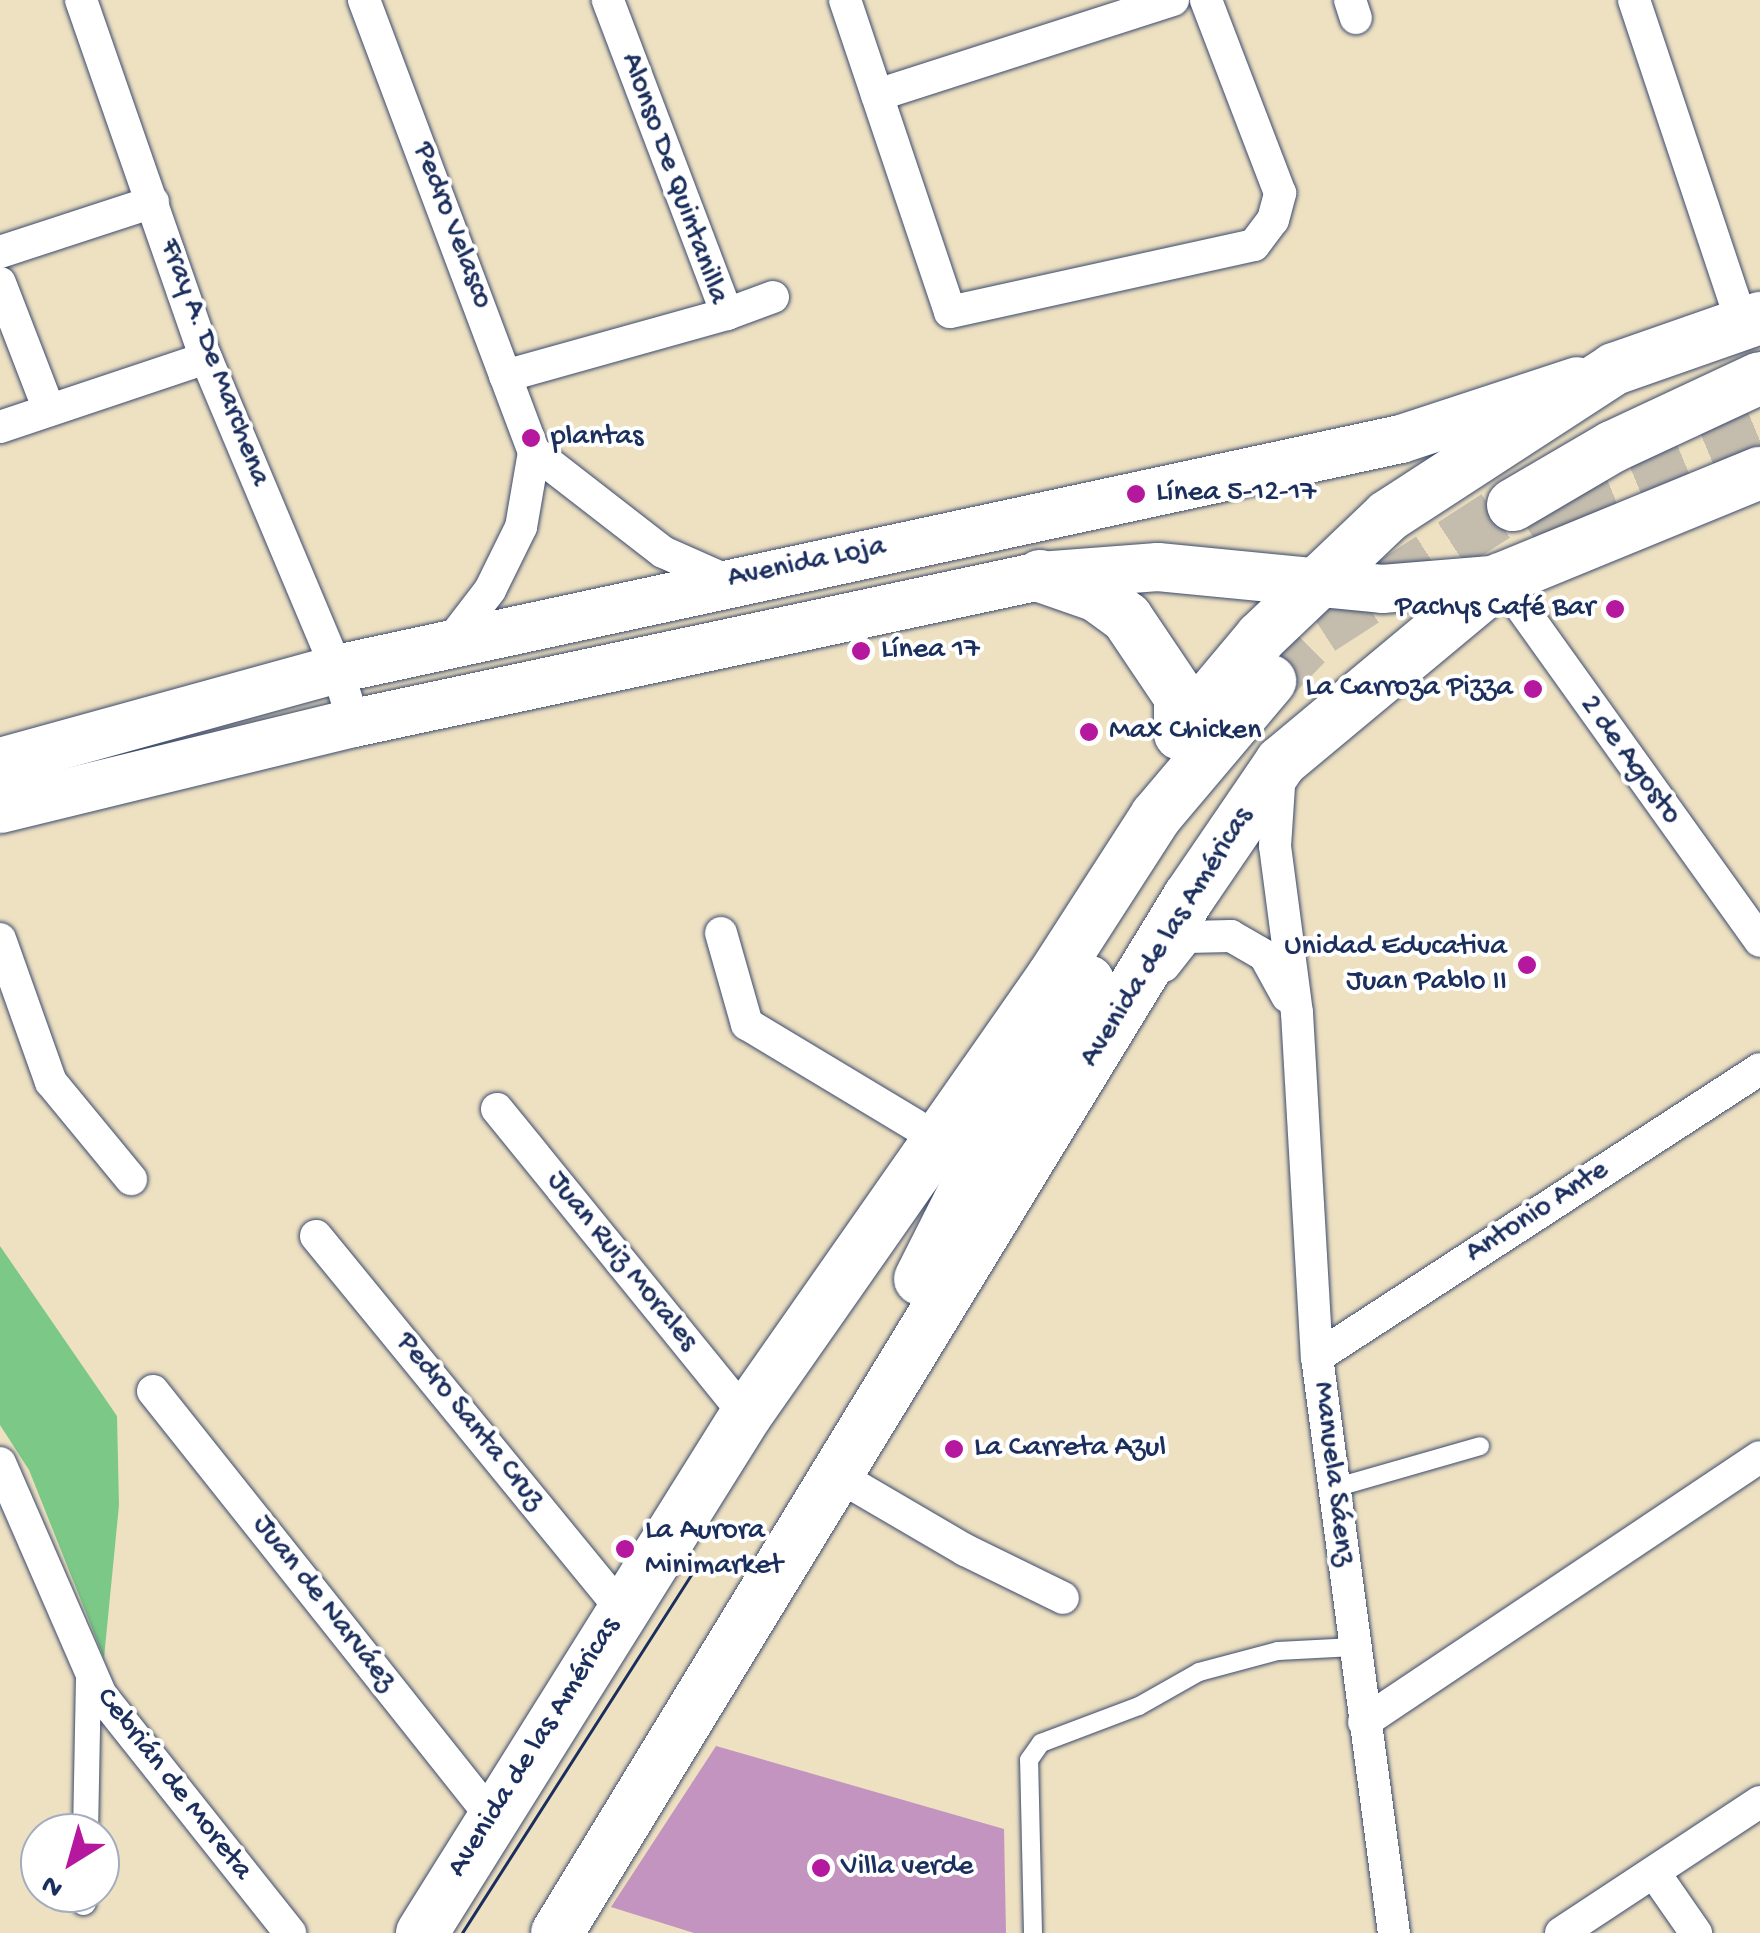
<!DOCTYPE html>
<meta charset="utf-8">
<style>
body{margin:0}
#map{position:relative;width:1760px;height:1933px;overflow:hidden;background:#eee1c2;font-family:"Gochi Hand",sans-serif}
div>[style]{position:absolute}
.green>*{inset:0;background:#7cc887}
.building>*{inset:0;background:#c294bf}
.primary-tunnel>*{height:52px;margin-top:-26px;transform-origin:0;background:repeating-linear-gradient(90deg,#c4bdae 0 52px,transparent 0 78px)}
.roads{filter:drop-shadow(0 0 2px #3b4a6d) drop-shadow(0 0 2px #3b4a6d)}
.service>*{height:18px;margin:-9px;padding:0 9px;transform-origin:9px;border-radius:9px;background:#fff}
.pedestrian>*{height:25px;margin:-12.5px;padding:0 12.5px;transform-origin:12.5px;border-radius:12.5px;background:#fff}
.minor>*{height:32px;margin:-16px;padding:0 16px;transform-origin:16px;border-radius:16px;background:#fff}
.secondary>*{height:48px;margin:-24px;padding:0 24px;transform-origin:24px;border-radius:24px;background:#fff}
.primary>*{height:52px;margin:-26px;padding:0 26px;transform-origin:26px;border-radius:26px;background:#fff}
.tram>*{height:2.5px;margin:-1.25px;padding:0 1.25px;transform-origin:1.25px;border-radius:1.25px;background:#1b2f5e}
.dots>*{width:28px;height:28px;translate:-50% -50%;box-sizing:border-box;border:5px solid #fff;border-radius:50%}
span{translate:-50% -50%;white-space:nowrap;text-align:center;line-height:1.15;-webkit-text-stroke:8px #fff;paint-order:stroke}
.street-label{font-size:30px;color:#1b2f5e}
.poi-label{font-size:30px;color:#1b2f5e}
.left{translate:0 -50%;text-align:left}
.right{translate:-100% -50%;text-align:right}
.north{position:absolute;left:20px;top:1813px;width:100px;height:100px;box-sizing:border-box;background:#fff;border:2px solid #a4acbf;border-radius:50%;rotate:217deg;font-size:28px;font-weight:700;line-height:40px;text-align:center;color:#1b2f5e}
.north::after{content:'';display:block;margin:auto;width:35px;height:45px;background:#b5179e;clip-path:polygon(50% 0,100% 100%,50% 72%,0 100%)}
</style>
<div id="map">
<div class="green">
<div style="clip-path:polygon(0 1246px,117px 1416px,119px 1505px,104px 1658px,29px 1470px,0 1425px)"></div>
</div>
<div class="building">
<div style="clip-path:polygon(716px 1746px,1004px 1829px,1006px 1933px,694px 1933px,611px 1907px)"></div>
</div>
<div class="primary-tunnel">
<div style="left:1529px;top:531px;width:40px;rotate:-32.9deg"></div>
<div style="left:1563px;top:509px;width:213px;rotate:-22.4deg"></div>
<div style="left:1270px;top:681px;width:73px;rotate:-45.6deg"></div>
<div style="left:1321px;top:629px;width:229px;rotate:-32.9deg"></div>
<div style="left:1513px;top:505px;width:46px;rotate:-23.2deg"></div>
</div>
<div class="roads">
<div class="service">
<div style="left:1334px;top:1488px;width:152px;rotate:-16deg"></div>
<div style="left:1033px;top:1933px;width:173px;rotate:-91.3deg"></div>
<div style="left:1029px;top:1760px;width:21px;rotate:-55deg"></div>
<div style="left:1041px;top:1743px;width:105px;rotate:-20.7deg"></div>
<div style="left:1139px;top:1706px;width:69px;rotate:-29.5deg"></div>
<div style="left:1199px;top:1672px;width:82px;rotate:-14.9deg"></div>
<div style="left:1278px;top:1651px;width:76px;rotate:-3deg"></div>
</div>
<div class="pedestrian">
<div style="left:85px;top:1833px;width:160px;rotate:-88.9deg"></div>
<div style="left:83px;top:1902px;width:9px;rotate:-90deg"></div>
</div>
<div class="minor">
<div style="left:81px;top:0;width:379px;rotate:70.8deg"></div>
<div style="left:206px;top:358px;width:337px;rotate:67.2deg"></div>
<div style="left:337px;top:669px;width:57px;rotate:72.5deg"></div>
<div style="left:364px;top:0;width:483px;rotate:69.4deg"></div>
<div style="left:534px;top:452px;width:76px;rotate:99.8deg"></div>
<div style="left:521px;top:527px;width:70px;rotate:116.2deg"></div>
<div style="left:490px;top:590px;width:71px;rotate:127.5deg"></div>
<div style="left:845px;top:0;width:329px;rotate:71.4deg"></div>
<div style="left:950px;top:312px;width:311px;rotate:-12.4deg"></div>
<div style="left:1254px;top:245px;width:31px;rotate:-53deg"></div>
<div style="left:1273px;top:220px;width:28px;rotate:-75deg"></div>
<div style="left:1280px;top:193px;width:207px;rotate:-111deg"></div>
<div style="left:1350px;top:0;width:19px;rotate:72deg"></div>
<div style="left:1634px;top:0;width:341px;rotate:71.5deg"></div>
<div style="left:877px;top:95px;width:311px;rotate:-17.8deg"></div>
<div style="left:0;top:252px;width:161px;rotate:-18.1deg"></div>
<div style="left:0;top:283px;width:136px;rotate:68.9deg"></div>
<div style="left:727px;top:314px;width:49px;rotate:-20.3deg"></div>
<div style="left:505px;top:376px;width:230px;rotate:-15.6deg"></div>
<div style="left:727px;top:314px;width:336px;rotate:-110.8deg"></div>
<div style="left:0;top:427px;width:217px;rotate:-18.5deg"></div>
<div style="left:534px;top:452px;width:163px;rotate:37.8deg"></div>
<div style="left:663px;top:552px;width:71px;rotate:24deg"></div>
<div style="left:1501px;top:579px;width:445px;rotate:54.4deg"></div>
<div style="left:1280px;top:771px;width:75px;rotate:93.8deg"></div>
<div style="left:1275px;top:846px;width:168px;rotate:82.5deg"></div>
<div style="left:1297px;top:1013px;width:345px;rotate:86.7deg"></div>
<div style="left:1317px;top:1357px;width:581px;rotate:82.39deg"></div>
<div style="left:721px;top:933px;width:95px;rotate:74.1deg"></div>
<div style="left:747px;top:1024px;width:196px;rotate:31deg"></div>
<div style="left:0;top:939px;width:152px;rotate:70.4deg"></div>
<div style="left:51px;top:1082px;width:126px;rotate:50.5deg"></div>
<div style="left:1164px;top:966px;width:37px;rotate:-52deg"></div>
<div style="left:1187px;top:937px;width:44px;rotate:-1.3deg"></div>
<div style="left:1231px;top:936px;width:39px;rotate:30deg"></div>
<div style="left:1265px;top:956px;width:46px;rotate:61.2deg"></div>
<div style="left:497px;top:1109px;width:395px;rotate:50.9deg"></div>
<div style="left:316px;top:1236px;width:481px;rotate:50.7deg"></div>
<div style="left:1317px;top:1357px;width:528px;rotate:-33.03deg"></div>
<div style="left:153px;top:1391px;width:544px;rotate:51.49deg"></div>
<div style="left:0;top:1463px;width:253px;rotate:66.5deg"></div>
<div style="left:101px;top:1695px;width:304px;rotate:51.5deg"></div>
<div style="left:835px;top:1474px;width:151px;rotate:30.3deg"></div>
<div style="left:965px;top:1550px;width:109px;rotate:26.1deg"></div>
<div style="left:1364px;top:1722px;width:476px;rotate:-33.8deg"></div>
<div style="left:1655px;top:1874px;width:72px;rotate:55.2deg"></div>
<div style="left:1561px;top:1933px;width:238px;rotate:-33.4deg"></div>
</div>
<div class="secondary">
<div style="left:0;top:762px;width:350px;rotate:-15.4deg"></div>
<div style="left:337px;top:669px;width:1089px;rotate:-12.2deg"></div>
<div style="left:1401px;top:439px;width:185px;rotate:-18.2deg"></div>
<div style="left:0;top:809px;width:364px;rotate:-13.7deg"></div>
<div style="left:354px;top:723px;width:702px;rotate:-12.09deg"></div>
<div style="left:1040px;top:576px;width:118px;rotate:-4.4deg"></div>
<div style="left:1158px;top:567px;width:225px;rotate:5.6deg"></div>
<div style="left:1382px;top:589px;width:119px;rotate:-4.8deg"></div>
</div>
<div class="primary">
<div style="left:1513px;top:505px;width:115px;rotate:-30.4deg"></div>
<div style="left:1612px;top:447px;width:163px;rotate:-25deg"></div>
<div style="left:1040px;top:576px;width:60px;rotate:19.3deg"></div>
<div style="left:1097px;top:596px;width:37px;rotate:36deg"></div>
<div style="left:1127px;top:618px;width:95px;rotate:56.1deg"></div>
<div style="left:1180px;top:697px;width:37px;rotate:90deg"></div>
<div style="left:1204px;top:705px;width:89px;rotate:-50deg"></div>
<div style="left:1261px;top:637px;width:175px;rotate:-43.6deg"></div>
<div style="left:1388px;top:516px;width:270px;rotate:-33deg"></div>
<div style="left:1614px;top:369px;width:155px;rotate:-19.3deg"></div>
<div style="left:920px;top:1279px;width:104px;rotate:-63.2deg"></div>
<div style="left:967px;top:1186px;width:238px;rotate:-59.4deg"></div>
<div style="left:422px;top:1933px;width:611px;rotate:-57.97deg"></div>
<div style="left:746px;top:1415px;width:536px;rotate:-55.03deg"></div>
<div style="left:1053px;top:976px;width:190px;rotate:-57.2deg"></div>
<div style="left:1156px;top:816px;width:177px;rotate:-49.8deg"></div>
<div style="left:557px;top:1933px;width:1214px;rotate:-58.62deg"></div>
<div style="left:1189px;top:897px;width:163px;rotate:-55.7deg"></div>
<div style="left:1281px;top:762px;width:286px;rotate:-39.8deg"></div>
<div style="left:1501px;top:579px;width:280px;rotate:-22.3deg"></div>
</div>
</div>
<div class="tram">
<div style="left:462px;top:1933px;width:443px;rotate:-57.4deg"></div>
</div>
<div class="dots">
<div style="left:531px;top:438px;background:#b5179e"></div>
<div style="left:1136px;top:494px;background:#b5179e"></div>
<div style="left:1615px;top:609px;background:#b5179e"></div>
<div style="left:861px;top:651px;background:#b5179e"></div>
<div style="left:1533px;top:689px;background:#b5179e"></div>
<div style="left:1089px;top:732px;background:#b5179e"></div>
<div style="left:1527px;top:965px;background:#b5179e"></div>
<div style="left:954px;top:1449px;background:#b5179e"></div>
<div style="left:625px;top:1549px;background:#b5179e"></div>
<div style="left:821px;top:1868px;background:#b5179e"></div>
</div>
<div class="street-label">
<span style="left:673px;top:179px;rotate:70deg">Alonso De Quintanilla</span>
<span style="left:451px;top:226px;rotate:69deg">Pedro Velasco</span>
<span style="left:213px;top:363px;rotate:69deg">Fray A. De Marchena</span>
<span style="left:807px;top:564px;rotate:-12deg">Avenida Loja</span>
<span style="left:1629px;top:761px;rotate:54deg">2 de Agosto</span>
<span style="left:1168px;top:938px;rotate:-58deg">Avenida de las Américas</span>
<span style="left:1538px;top:1213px;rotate:-33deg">Antonio Ante</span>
<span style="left:621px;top:1262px;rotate:51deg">Juan Ruiz Morales</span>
<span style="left:469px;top:1422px;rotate:51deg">Pedro Santa Cruz</span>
<span style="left:1332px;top:1474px;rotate:83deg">Manuela Sáenz</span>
<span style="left:323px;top:1604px;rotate:52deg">Juan de Narváez</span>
<span style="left:535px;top:1748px;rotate:-58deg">Avenida de las Américas</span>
<span style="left:173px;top:1785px;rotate:52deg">Cebrián de Moreta</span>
</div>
<div class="poi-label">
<span class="left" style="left:551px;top:438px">plantas</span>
<span class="left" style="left:1156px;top:494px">Línea 5-12-17</span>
<span class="right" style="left:1595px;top:609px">Pachys Café Bar</span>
<span class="left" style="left:881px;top:651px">Línea 17</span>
<span class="right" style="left:1513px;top:689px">La Carroza Pizza</span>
<span class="left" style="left:1109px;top:732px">Max Chicken</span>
<span class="right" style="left:1507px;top:965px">Unidad Educativa<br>Juan Pablo II</span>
<span class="left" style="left:974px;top:1449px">La Carreta Azul</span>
<span class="left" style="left:645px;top:1549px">La Aurora<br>Minimarket</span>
<span class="left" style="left:841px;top:1868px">Villa verde</span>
</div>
<div class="north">N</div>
</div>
